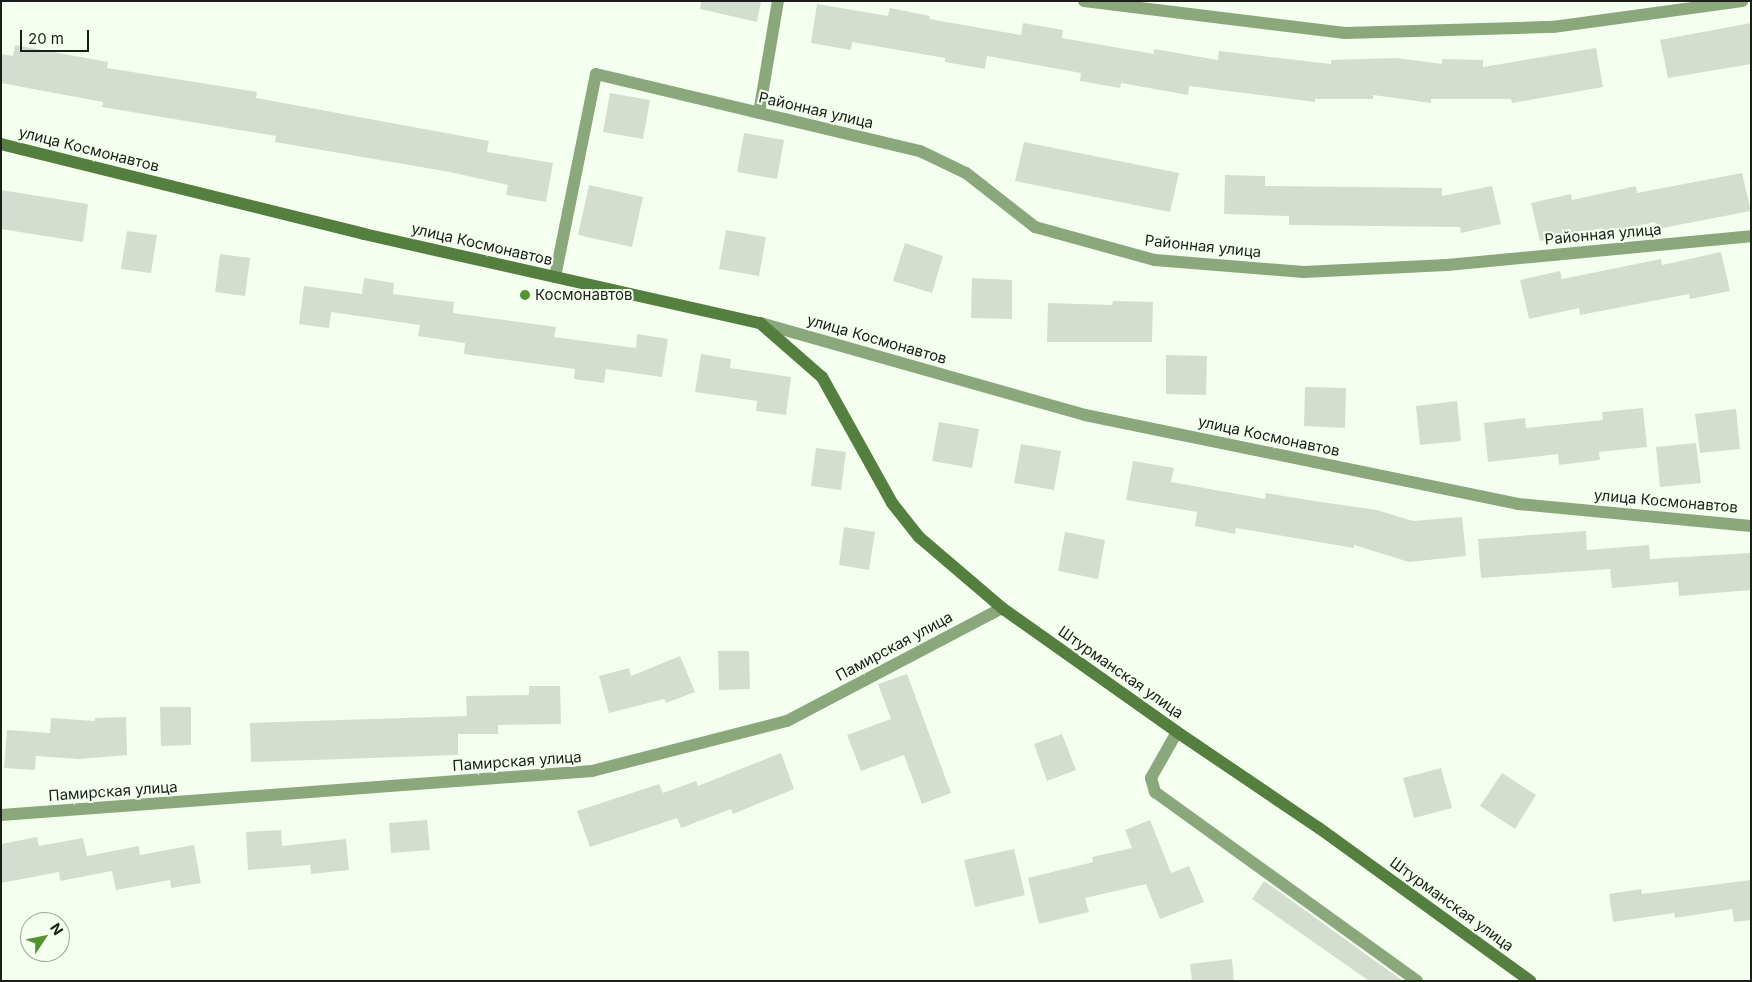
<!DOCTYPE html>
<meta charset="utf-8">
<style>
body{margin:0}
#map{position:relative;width:1752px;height:982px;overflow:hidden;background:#f5fff0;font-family:Inter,sans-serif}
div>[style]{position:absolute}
.building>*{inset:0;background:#d4ded0}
.lane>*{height:12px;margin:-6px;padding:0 6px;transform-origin:6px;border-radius:6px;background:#8ba87d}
.street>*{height:12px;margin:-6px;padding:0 6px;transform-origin:6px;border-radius:6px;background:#8ba87d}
.secondary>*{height:12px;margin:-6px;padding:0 6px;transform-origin:6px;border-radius:6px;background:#557f3f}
.dots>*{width:14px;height:14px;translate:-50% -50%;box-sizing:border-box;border:2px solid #f5fff0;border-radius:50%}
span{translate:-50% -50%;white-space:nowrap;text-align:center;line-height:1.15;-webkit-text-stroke:4px #f5fff0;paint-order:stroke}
.street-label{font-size:15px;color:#1b1e19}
.poi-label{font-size:15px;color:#1b1e19}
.left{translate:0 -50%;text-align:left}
.frame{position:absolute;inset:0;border:2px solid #1b1e19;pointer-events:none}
.north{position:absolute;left:20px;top:912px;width:50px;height:50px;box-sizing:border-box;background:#f5fff0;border:1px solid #9ea59a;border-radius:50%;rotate:56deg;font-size:14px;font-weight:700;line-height:20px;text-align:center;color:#1b1e19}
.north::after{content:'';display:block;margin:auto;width:18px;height:22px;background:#559231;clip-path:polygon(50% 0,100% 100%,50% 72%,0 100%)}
.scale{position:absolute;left:20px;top:30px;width:69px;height:22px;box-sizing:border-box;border:2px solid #1b1e19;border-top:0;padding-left:6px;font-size:15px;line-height:18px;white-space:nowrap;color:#1b1e19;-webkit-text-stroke:4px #f5fff0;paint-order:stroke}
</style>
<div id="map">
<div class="building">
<div style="clip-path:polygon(701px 1px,761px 1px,757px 22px,700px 9px)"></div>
<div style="clip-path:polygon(817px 4px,888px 16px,890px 8px,930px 16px,929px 19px,1021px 35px,1023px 23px,1063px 30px,1062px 38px,1154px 54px,1154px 49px,1218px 60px,1219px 51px,1331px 64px,1331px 60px,1396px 58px,1442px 64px,1442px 59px,1483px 60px,1483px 67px,1596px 48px,1603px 87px,1512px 103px,1511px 99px,1431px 99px,1431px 103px,1373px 95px,1373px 99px,1315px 99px,1315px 102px,1189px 86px,1188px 95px,1121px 83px,1120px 88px,1080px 81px,1081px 73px,987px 56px,985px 69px,945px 62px,945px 58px,852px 42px,851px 50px,811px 43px)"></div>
<div style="clip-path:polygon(1751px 23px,1751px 64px,1668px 78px,1660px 40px)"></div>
<div style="clip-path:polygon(15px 45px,108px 62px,107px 68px,257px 92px,256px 98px,489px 141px,487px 152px,553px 163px,546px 202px,506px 195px,508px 185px,450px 172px,275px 142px,276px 136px,102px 107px,103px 102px,1px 83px,1px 54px,13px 56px)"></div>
<div style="clip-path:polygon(610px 93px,650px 100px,643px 139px,603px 132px)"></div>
<div style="clip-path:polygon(744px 133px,784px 140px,777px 179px,737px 172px)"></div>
<div style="clip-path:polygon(1024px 142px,1179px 173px,1170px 212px,1015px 181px)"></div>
<div style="clip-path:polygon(1742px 173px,1751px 211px,1657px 229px,1655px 222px,1604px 233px,1603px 228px,1540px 241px,1531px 203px,1571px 194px,1572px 200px,1636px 186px,1637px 193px)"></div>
<div style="clip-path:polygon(1225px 175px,1265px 176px,1265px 186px,1442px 188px,1442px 196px,1492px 186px,1501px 224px,1461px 233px,1460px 227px,1289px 225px,1289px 216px,1224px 214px)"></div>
<div style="clip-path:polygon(589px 185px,643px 197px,632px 247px,578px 235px)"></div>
<div style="clip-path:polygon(1px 190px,88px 204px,83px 242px,1px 229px)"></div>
<div style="clip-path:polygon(726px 230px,766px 237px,759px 276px,719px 269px)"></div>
<div style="clip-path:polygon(127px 231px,157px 235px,151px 273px,121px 269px)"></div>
<div style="clip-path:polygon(905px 243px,943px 256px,932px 293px,893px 281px)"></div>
<div style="clip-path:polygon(1721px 252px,1730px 291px,1690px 299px,1689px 294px,1580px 315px,1579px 308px,1529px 319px,1520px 280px,1560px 271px,1562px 279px,1661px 259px,1662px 265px)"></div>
<div style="clip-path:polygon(220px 254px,250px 258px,245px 296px,215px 292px)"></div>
<div style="clip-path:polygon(364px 278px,394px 283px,393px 294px,454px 302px,453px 313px,556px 327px,554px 337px,636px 348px,637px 334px,668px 339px,662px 377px,606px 369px,604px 383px,574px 379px,575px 369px,464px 354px,465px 343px,418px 336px,420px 325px,331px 312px,329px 328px,299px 324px,304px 286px,362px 294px)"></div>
<div style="clip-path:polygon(972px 278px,1012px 280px,1012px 319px,971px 318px)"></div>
<div style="clip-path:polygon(1113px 301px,1153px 302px,1152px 342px,1047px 342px,1048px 303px,1112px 305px)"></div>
<div style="clip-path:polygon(701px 354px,731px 359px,730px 368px,791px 377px,786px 415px,756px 411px,757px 401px,695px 392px)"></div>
<div style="clip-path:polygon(1166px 355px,1207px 356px,1206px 395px,1166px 394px)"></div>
<div style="clip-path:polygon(1305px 387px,1346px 388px,1345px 428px,1304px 426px)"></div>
<div style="clip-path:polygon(1457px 401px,1461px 441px,1420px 445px,1416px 406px)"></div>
<div style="clip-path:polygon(1643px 408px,1647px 447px,1599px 452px,1600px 460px,1559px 465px,1558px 454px,1488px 462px,1484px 423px,1525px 418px,1526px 428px,1603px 420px,1602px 412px)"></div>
<div style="clip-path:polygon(1736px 409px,1740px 449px,1700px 453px,1695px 414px)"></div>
<div style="clip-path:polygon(939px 422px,979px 429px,972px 468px,932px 461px)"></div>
<div style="clip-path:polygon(1696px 443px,1701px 483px,1660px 487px,1656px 447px)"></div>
<div style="clip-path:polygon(1021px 444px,1061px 451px,1054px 490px,1014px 483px)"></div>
<div style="clip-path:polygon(816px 448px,846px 452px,841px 490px,811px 486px)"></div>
<div style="clip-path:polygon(1133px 461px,1174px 468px,1171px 482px,1265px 499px,1266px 493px,1321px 502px,1377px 510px,1413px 521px,1462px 517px,1466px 556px,1409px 562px,1354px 545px,1354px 548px,1236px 528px,1235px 534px,1195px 526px,1197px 512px,1126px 500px)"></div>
<div style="clip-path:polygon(844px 527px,875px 532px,869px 570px,839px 565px)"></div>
<div style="clip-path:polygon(1586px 531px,1587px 550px,1649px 545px,1650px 559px,1751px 553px,1751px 590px,1679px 596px,1678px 582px,1612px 588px,1610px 569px,1481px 578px,1478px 539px)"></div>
<div style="clip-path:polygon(1065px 532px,1105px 540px,1098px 579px,1058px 571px)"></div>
<div style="clip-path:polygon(718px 651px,749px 651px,750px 689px,719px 690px)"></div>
<div style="clip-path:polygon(680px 656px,695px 692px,666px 703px,664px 699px,609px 713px,599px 676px,629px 668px,631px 676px)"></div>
<div style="clip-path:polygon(907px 674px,951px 793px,922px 804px,904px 755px,861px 771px,847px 735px,891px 719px,878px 684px)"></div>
<div style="clip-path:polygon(529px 686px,560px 686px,561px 724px,498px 725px,498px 734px,458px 734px,458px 755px,251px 762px,250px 723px,467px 716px,466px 696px,529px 695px)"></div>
<div style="clip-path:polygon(160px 707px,191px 707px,191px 745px,161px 746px)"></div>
<div style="clip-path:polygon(126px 717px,127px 755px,79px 759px,36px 756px,35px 770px,4px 768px,7px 730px,50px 733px,51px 718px,95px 721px,95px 718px)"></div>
<div style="clip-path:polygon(1062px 734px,1076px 770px,1047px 781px,1034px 744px)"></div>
<div style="clip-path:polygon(781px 753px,794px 789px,733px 814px,731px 809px,681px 828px,677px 818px,590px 847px,577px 811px,659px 784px,663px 793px,696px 781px,698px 786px)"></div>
<div style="clip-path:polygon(1441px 768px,1452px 808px,1414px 818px,1403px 778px)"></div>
<div style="clip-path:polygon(1502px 773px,1536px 795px,1515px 829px,1480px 806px)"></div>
<div style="clip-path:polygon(427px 820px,430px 850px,391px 853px,389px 823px)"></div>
<div style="clip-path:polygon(1150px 820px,1171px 873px,1189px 866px,1204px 902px,1160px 919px,1146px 884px,1085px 898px,1089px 912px,1039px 924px,1028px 878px,1093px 862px,1092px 857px,1132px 848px,1125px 830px)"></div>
<div style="clip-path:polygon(281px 830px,282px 846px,346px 839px,349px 870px,311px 874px,310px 865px,248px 870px,246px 832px)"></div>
<div style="clip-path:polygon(37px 837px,39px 846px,83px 838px,87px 856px,139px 846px,140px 855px,194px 845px,201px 883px,171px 888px,170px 880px,116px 890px,112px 871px,60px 881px,59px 872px,1px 883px,1px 844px)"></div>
<div style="clip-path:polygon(1014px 849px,1025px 895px,975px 907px,964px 860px)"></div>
<div style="clip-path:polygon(1751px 880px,1751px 920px,1734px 922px,1732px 909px,1675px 918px,1674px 913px,1613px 922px,1609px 894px,1641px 889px,1642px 894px)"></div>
<div style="clip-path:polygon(1264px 881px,1270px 885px,1403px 981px,1369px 981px,1252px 899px)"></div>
<div style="clip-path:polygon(1232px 959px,1234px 981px,1192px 981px,1190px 964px)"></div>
</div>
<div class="lane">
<div style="left:1177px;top:732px;width:53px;rotate:119.5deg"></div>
<div style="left:1151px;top:778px;width:15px;rotate:74deg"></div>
<div style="left:1155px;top:792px;width:323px;rotate:35.8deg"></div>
</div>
<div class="street">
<div style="left:1084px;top:1px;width:263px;rotate:7deg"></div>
<div style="left:1345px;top:33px;width:208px;rotate:-1.7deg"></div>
<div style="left:1553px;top:27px;width:191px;rotate:-7.8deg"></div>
<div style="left:759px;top:113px;width:114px;rotate:-80.4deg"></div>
<div style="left:555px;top:277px;width:207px;rotate:-78.6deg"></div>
<div style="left:596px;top:74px;width:333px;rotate:13.4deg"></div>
<div style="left:920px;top:151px;width:51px;rotate:25.6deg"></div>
<div style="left:966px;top:173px;width:88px;rotate:38deg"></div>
<div style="left:1035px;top:227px;width:124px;rotate:15.4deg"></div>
<div style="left:1155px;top:260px;width:149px;rotate:4.6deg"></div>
<div style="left:1304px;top:272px;width:143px;rotate:-2.8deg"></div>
<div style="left:1447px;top:265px;width:305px;rotate:-5.4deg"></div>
<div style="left:760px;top:323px;width:338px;rotate:15.8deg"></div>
<div style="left:1085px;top:415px;width:442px;rotate:11.6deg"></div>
<div style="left:1518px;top:504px;width:234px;rotate:5.4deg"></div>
<div style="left:1px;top:815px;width:593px;rotate:-4.26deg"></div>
<div style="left:592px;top:771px;width:201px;rotate:-14.4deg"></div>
<div style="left:787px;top:721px;width:243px;rotate:-27.7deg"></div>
</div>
<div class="secondary">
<div style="left:1px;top:144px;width:374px;rotate:13.9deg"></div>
<div style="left:364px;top:234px;width:406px;rotate:12.7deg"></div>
<div style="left:760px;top:323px;width:82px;rotate:41.1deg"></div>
<div style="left:822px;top:377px;width:144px;rotate:60.9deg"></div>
<div style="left:892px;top:503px;width:43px;rotate:51.5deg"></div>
<div style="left:919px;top:537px;width:109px;rotate:40.5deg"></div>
<div style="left:1002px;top:608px;width:214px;rotate:35.3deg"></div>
<div style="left:1177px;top:732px;width:171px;rotate:34.1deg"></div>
<div style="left:1319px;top:828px;width:261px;rotate:35.9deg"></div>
</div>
<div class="dots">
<div style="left:525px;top:295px;background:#559231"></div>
</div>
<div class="street-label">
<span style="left:816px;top:110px;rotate:13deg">Районная улица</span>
<span style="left:89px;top:149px;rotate:14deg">улица Космонавтов</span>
<span style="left:1603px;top:234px;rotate:-5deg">Районная улица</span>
<span style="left:482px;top:244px;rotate:13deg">улица Космонавтов</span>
<span style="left:1203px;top:246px;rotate:6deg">Районная улица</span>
<span style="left:877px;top:339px;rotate:16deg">улица Космонавтов</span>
<span style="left:1269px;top:436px;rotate:12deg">улица Космонавтов</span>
<span style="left:1666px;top:501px;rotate:5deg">улица Космонавтов</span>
<span style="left:894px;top:646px;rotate:-28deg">Памирская улица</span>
<span style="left:1121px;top:672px;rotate:35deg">Штурманская улица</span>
<span style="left:517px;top:761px;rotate:-4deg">Памирская улица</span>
<span style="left:113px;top:791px;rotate:-4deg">Памирская улица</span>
<span style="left:1452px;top:904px;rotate:36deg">Штурманская улица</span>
</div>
<div class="poi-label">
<span class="left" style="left:535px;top:295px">Космонавтов</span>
</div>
<div class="frame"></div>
<div class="north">N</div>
<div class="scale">20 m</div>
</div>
